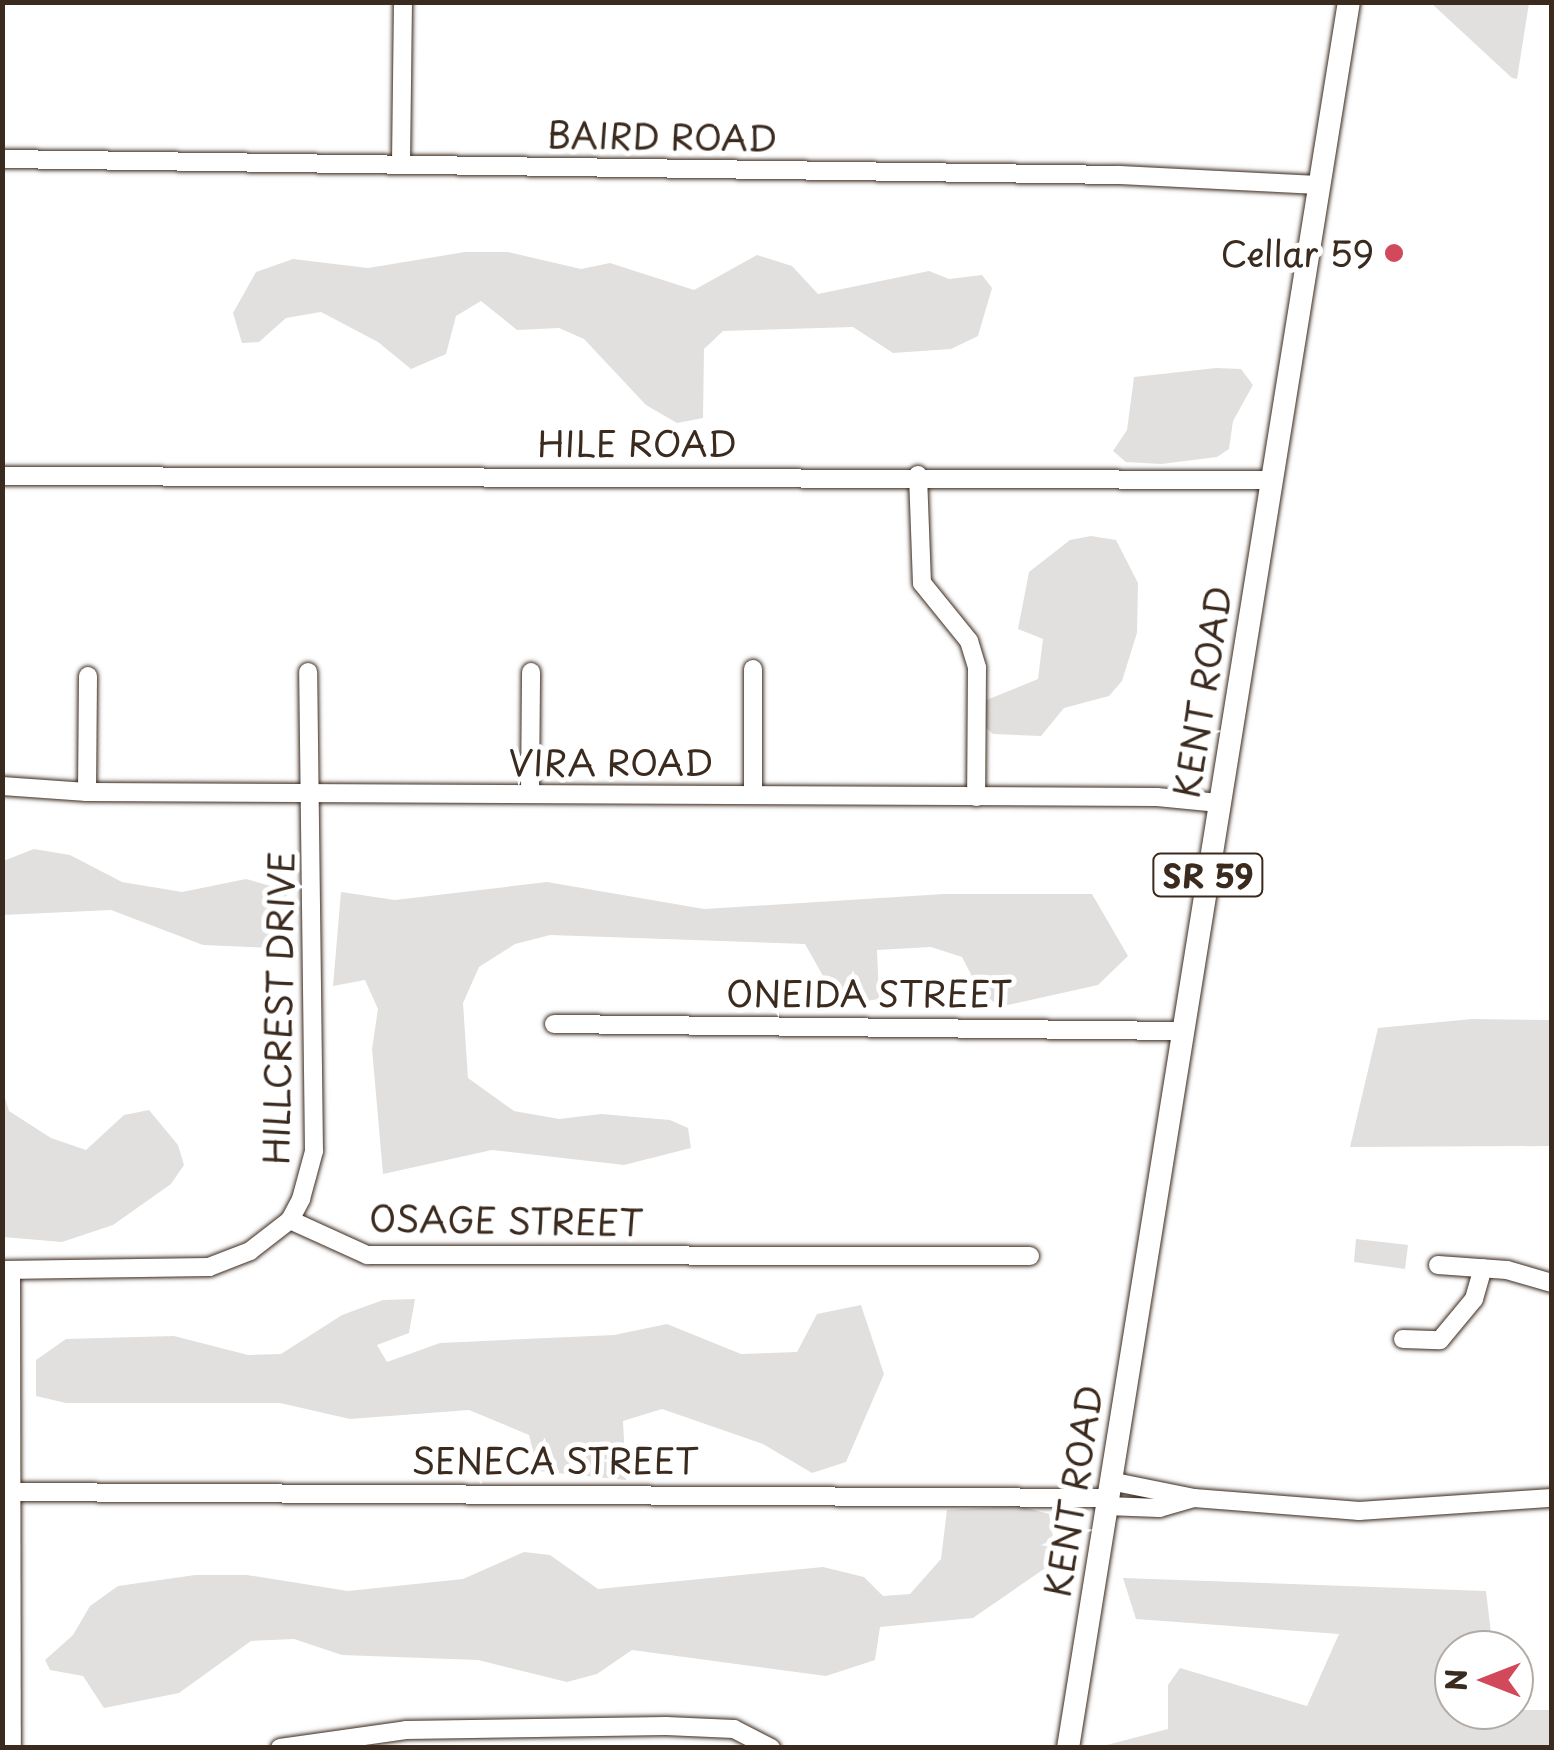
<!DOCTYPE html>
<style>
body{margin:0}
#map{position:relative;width:1554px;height:1750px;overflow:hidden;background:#fff;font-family:"Playpen Sans",sans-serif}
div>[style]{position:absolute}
.green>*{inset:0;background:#e2e0de}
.roads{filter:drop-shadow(0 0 2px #3b2a1e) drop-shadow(0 0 2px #3b2a1e)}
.minor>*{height:18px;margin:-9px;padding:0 9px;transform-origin:9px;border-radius:9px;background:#fff}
.major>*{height:22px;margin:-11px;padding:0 11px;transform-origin:11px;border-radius:11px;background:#fff}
.dots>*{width:28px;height:28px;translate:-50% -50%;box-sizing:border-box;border:5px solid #fff;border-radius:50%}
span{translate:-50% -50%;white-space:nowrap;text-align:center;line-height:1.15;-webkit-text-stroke:10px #fff;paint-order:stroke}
.shield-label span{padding:2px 8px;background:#fff;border:2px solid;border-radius:8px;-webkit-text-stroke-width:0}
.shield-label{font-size:32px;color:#3b2a1e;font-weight:700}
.street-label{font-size:35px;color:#3b2a1e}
.poi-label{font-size:35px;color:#3b2a1e}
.right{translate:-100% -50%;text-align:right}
.frame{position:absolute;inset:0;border:5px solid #3b2a1e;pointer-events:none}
.north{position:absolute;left:1434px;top:1630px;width:100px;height:100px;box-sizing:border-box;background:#fff;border:2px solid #b1aaa5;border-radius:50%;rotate:270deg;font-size:28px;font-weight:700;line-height:40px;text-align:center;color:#3b2a1e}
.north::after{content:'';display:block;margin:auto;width:35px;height:45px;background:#d1495b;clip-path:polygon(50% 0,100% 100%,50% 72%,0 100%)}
</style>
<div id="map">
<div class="green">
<div style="clip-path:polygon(1431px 3px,1529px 3px,1517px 79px,1512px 78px)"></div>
<div style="clip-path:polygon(465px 252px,508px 252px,581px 269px,610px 263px,694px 290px,757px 255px,792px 266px,818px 294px,929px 271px,949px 279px,982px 275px,992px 288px,978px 336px,951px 349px,893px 353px,853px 327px,723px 331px,704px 349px,703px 418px,677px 423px,646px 405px,584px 339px,559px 328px,517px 330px,481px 301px,456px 316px,446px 354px,411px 369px,378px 342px,321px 312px,286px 318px,259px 342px,242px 343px,233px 313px,256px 272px,293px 259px,368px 268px)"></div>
<div style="clip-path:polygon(1216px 368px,1241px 369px,1253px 385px,1233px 421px,1229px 449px,1217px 457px,1161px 464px,1126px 462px,1113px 451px,1127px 430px,1134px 377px)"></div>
<div style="clip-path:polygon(1091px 536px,1116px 540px,1138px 583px,1137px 633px,1122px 681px,1109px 696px,1064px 708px,1041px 736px,993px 734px,983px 725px,984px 701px,1038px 679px,1043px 639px,1018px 629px,1029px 572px,1070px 540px)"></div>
<div style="clip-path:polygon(34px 849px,70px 855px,122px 882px,182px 892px,246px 879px,288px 891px,273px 948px,203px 945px,111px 910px,3px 915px,3px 861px)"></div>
<div style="clip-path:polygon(547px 882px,704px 909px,944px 894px,1092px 894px,1128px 956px,1098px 985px,999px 1007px,978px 988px,962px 957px,931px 947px,877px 950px,879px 999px,853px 1003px,831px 990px,805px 944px,550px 935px,515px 944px,479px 967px,463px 1003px,468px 1078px,514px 1111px,559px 1119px,601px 1114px,670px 1120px,688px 1128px,691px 1148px,624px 1165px,492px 1150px,383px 1174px,372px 1049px,378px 1009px,365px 980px,333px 986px,341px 892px,395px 900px)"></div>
<div style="clip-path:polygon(1472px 1019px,1551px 1020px,1551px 1146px,1350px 1147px,1378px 1028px)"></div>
<div style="clip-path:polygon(2px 1088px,9px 1111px,51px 1138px,86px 1150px,124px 1115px,149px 1110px,178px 1145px,184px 1165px,171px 1184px,113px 1225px,62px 1242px,3px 1237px)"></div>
<div style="clip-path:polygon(1356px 1239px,1408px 1245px,1405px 1269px,1354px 1262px)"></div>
<div style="clip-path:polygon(415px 1299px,409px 1333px,377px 1345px,387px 1362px,440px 1343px,614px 1335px,667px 1324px,741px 1354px,797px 1352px,817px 1314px,861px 1305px,884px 1374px,846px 1462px,812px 1473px,763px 1444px,662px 1409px,623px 1421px,626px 1480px,538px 1471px,529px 1435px,469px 1410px,350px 1419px,280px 1403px,66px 1403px,36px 1396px,36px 1360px,66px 1339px,174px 1336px,248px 1355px,281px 1354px,342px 1315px,383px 1300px)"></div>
<div style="clip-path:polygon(1019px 1506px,1049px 1514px,1057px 1560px,973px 1618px,880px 1627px,875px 1660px,826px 1676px,632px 1650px,597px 1674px,567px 1682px,478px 1660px,342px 1655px,294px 1639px,251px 1641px,179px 1693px,104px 1708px,83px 1676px,50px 1670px,45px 1660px,73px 1635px,90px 1606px,118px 1586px,195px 1575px,247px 1575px,348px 1591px,463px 1579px,524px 1552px,550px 1555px,598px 1589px,823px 1567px,864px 1577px,883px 1596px,910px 1594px,941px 1559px,947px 1510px)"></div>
<div style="clip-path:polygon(1123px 1578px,1486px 1591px,1493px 1650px,1454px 1650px,1454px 1710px,1551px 1710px,1551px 1747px,1099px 1747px,1168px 1729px,1168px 1685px,1180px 1668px,1307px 1706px,1339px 1634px,1136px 1619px)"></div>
</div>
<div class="roads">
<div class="minor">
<div style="left:2px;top:159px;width:1117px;rotate:0.82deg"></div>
<div style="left:1119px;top:175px;width:200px;rotate:2.9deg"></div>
<div style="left:401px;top:164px;width:162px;rotate:-89.3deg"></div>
<div style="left:918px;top:475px;width:108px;rotate:87.9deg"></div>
<div style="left:922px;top:583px;width:75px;rotate:51deg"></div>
<div style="left:969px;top:641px;width:28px;rotate:73deg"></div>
<div style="left:977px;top:668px;width:129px;rotate:90.4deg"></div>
<div style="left:2px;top:476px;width:1269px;rotate:0.18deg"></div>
<div style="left:753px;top:669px;width:126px;rotate:90deg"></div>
<div style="left:2px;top:786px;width:85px;rotate:4deg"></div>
<div style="left:87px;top:792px;width:1070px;rotate:0.27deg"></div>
<div style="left:1157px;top:797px;width:62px;rotate:5.5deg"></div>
<div style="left:87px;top:792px;width:116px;rotate:-89.5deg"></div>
<div style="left:530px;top:794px;width:122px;rotate:-89.5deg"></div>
<div style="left:554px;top:1024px;width:628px;rotate:0.64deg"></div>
<div style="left:290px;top:1220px;width:85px;rotate:24.4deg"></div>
<div style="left:367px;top:1255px;width:663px;rotate:0.09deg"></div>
<div style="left:1438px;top:1265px;width:69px;rotate:4.1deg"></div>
<div style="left:1507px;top:1270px;width:47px;rotate:16.1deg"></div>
<div style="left:2px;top:1270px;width:207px;rotate:-0.8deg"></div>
<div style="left:209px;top:1267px;width:44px;rotate:-21.3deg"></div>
<div style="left:250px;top:1251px;width:51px;rotate:-37.8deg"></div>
<div style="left:290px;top:1220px;width:24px;rotate:-62deg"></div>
<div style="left:301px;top:1199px;width:50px;rotate:-74.8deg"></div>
<div style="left:314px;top:1151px;width:479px;rotate:-90.7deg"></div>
<div style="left:11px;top:1270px;width:478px;rotate:89.9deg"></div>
<div style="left:1403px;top:1339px;width:37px;rotate:2deg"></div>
<div style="left:1440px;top:1340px;width:53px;rotate:-50.3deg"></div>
<div style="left:1474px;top:1299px;width:32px;rotate:-74deg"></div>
<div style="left:1110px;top:1481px;width:86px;rotate:11.4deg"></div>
<div style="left:1194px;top:1498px;width:166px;rotate:4.5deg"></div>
<div style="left:1359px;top:1511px;width:193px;rotate:-3.9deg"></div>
<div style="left:2px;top:1492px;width:1105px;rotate:0.31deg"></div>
<div style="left:1106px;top:1506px;width:53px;rotate:2.2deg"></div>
<div style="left:1159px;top:1508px;width:35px;rotate:-16deg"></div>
<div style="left:280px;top:1748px;width:127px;rotate:-8.1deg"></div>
<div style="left:406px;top:1730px;width:260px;rotate:-0.9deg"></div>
<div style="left:666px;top:1726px;width:68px;rotate:2.5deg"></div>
<div style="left:734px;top:1729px;width:42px;rotate:27.2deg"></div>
</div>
<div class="major">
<div style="left:1068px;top:1748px;width:1768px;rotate:-80.86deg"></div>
</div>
</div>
<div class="dots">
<div style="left:1394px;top:253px;background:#d1495b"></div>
</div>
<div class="shield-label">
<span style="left:1208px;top:875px">SR 59</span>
</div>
<div class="street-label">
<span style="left:662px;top:136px;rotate:1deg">BAIRD ROAD</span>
<span style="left:637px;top:443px">HILE ROAD</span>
<span style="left:1202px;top:692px;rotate:-81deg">KENT ROAD</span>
<span style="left:611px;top:762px">VIRA ROAD</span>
<span style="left:869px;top:993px">ONEIDA STREET</span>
<span style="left:278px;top:1008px;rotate:-89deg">HILLCREST DRIVE</span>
<span style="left:506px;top:1220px;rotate:1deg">OSAGE STREET</span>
<span style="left:555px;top:1460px">SENECA STREET</span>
<span style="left:1073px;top:1491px;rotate:-81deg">KENT ROAD</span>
</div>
<div class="poi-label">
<span class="right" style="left:1374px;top:253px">Cellar 59</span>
</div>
<div class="frame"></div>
<div class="north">N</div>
</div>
